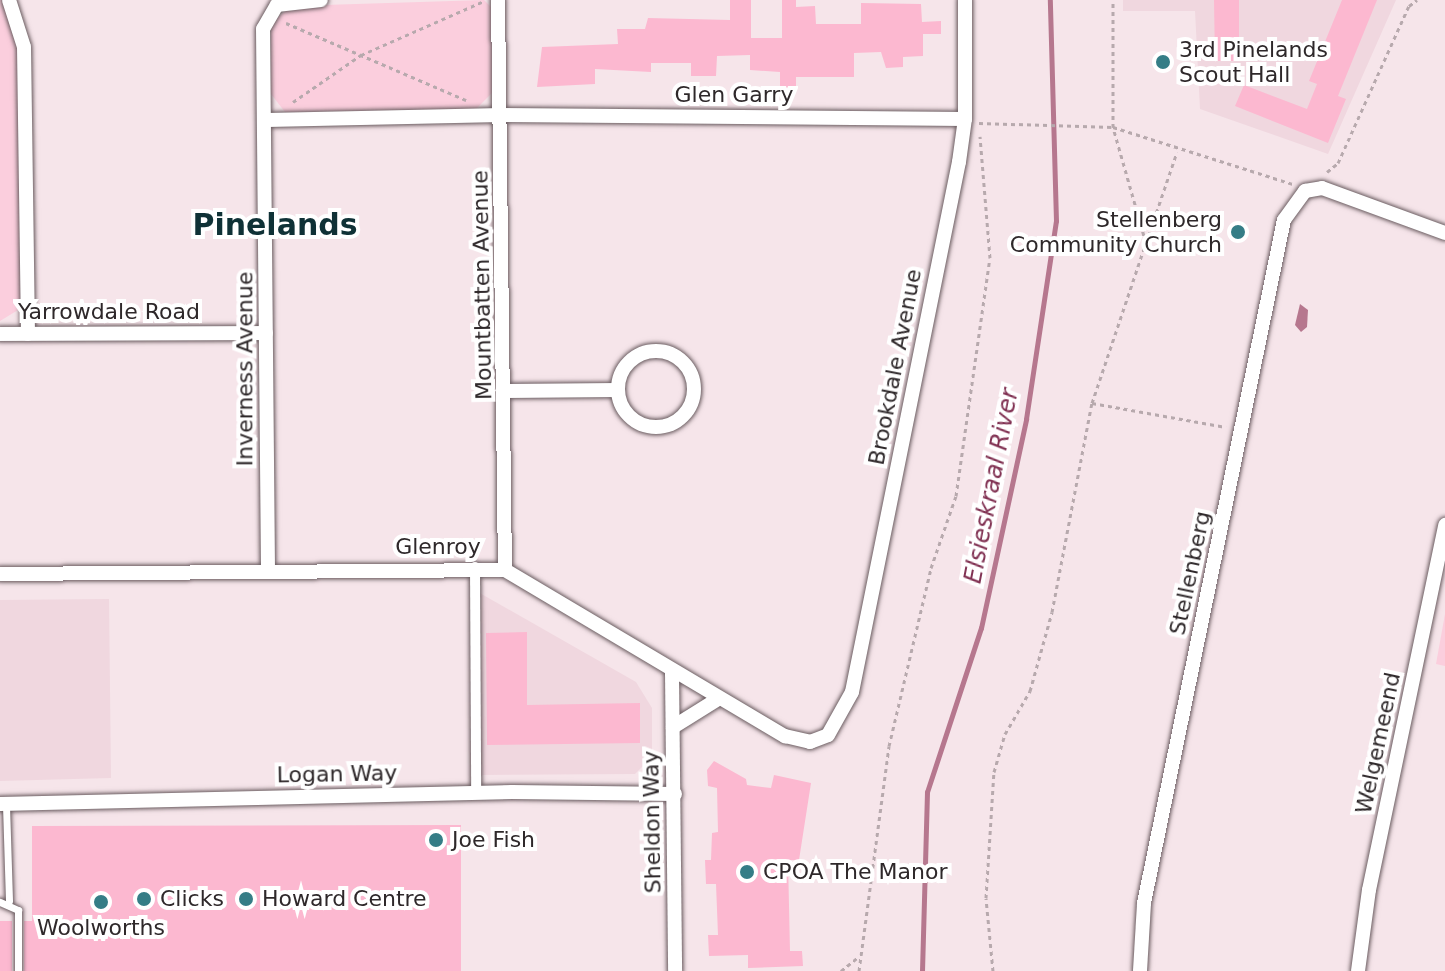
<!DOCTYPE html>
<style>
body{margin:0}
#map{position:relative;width:1445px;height:971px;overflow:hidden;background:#f6e5ea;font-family:"DejaVu Sans",sans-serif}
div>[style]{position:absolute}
.built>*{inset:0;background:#f0d7df}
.green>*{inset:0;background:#fbcedd}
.water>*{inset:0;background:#b6778e}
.stream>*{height:5px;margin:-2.5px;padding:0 2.5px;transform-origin:2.5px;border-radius:2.5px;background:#b6778e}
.building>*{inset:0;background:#fcb8d0}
.path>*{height:3px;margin-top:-1.5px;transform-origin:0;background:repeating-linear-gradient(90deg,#b7a9ad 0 4px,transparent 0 8px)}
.roads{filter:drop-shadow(0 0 2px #6a5c60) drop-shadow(0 0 2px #6a5c60)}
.service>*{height:7px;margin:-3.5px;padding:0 3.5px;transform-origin:3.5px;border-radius:3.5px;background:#fff}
.pedestrian>*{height:10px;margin:-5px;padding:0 5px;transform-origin:5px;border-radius:5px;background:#fff}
.minor>*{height:14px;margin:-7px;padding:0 7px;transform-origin:7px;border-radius:7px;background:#fff}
.minor>.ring{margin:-7px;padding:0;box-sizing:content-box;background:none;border:14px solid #fff;border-radius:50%}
.dots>*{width:22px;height:22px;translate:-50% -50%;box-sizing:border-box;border:4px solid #fff;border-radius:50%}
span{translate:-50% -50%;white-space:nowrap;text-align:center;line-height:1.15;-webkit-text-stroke:8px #fff;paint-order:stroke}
.poi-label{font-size:22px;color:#2e282a}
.left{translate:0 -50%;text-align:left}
.right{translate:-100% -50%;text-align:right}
.street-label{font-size:22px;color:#2e282a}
.water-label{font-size:24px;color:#813253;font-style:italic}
.district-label{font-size:30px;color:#0f3136;font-weight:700}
</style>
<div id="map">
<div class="built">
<div style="clip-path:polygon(1123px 0,1396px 0,1328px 154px,1200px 109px,1195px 11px,1123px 11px)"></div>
<div style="clip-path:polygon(478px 592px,636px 682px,652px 708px,652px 757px,635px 774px,478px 775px)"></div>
<div style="clip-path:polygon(109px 599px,111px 778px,0 781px,0 600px)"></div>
</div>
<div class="green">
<div style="clip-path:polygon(0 0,5px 0,21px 59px,23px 299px,18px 310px,0 321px)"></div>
<div style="clip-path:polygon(484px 0,494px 10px,493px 92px,476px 109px,285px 112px,271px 94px,271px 23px,292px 6px)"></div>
<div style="clip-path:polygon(1445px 614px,1445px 666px,1436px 664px)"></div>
</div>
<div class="water">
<div style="clip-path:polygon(1300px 304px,1308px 310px,1307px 327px,1301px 332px,1295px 325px)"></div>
</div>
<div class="stream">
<div style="left:922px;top:971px;width:179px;rotate:-88.4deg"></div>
<div style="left:927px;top:792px;width:173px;rotate:-71.8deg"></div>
<div style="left:981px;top:628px;width:214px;rotate:-77.8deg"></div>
<div style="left:1026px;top:419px;width:200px;rotate:-81.4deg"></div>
<div style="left:1056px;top:221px;width:221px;rotate:-91.6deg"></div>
</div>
<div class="building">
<div style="clip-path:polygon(730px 0,751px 0,751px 38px,782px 38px,782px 0,796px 0,796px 7px,815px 6px,816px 24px,861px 24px,861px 3px,921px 4px,922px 22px,941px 21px,941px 34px,923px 34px,923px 56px,903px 57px,903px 67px,886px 68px,881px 52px,854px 53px,854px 77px,796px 77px,796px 90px,780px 90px,780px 72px,750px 70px,750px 55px,717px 56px,716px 76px,691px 76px,691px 63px,651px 63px,651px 72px,595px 69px,595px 84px,537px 87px,542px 47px,618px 44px,617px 29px,645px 29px,648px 18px,730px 20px)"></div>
<div style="clip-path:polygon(1214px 0,1239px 0,1239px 61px,1215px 61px)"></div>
<div style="clip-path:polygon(1342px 0,1377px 0,1338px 96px,1346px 99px,1328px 143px,1235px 106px,1244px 85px,1307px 109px,1317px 84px,1309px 81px)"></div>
<div style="clip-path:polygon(527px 632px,527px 705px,640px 703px,640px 743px,487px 745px,486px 633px)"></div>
<div style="clip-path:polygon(714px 761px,746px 779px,747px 785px,771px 788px,774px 775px,811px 783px,799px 860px,788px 860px,790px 951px,802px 951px,803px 966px,748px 968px,748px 955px,709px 956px,708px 935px,718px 935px,716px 884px,706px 884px,705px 860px,711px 860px,712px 833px,718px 832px,717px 788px,708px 786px,707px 770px)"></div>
<div style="clip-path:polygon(461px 825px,461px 971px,24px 971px,24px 921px,32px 921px,32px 826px)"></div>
<div style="clip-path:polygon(0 921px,12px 921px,12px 971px,0 971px)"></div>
</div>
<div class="path">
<div style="left:286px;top:23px;width:196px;rotate:23.2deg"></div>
<div style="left:293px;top:102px;width:83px;rotate:-34.7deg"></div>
<div style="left:361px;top:55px;width:134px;rotate:-23.7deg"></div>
<div style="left:979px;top:123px;width:134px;rotate:1.7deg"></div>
<div style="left:1113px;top:127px;width:189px;rotate:17.6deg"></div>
<div style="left:1327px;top:172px;width:14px;rotate:-39deg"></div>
<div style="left:1338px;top:163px;width:172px;rotate:-65.7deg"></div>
<div style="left:1409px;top:6px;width:10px;rotate:-37deg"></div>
<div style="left:1146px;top:243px;width:96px;rotate:-71.2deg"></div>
<div style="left:1092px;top:403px;width:136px;rotate:10.2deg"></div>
<div style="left:841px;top:971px;width:22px;rotate:-39deg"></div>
<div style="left:859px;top:971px;width:227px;rotate:-82.4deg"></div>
<div style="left:889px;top:746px;width:183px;rotate:-76.7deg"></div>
<div style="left:931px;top:568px;width:76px;rotate:-70.9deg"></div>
<div style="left:956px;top:496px;width:240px;rotate:-81.9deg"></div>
<div style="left:990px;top:258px;width:122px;rotate:-94.7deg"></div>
<div style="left:993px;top:971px;width:73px;rotate:-95.5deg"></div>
<div style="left:986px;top:898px;width:126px;rotate:-86.4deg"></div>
<div style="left:994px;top:772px;width:40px;rotate:-74deg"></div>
<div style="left:1005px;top:734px;width:50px;rotate:-59.8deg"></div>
<div style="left:1030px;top:691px;width:82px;rotate:-74.4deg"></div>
<div style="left:1052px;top:612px;width:213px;rotate:-79.2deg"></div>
<div style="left:1092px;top:403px;width:169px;rotate:-71.4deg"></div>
<div style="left:1146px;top:243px;width:121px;rotate:-105.9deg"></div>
<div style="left:1113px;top:127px;width:127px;rotate:-90deg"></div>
</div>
<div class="roads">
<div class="service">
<div style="left:6px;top:805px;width:96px;rotate:88.2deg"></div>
<div style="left:0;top:902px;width:20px;rotate:24deg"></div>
<div style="left:18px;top:910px;width:61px;rotate:90deg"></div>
</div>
<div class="pedestrian">
<div style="left:475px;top:567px;width:226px;rotate:89.7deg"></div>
</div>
<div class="minor">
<div style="left:9px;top:0;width:49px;rotate:72.3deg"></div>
<div style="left:24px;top:47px;width:287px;rotate:89.2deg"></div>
<div style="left:498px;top:0;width:570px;rotate:89.3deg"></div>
<div style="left:267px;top:120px;width:235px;rotate:-1.2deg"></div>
<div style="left:502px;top:115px;width:463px;rotate:0.5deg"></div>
<div style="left:0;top:334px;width:266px;rotate:-0.2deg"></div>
<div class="ring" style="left:618px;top:351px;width:62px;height:62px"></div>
<div style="left:506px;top:391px;width:112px;rotate:-0.5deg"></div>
<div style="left:268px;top:569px;width:540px;rotate:-90.53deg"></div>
<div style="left:263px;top:29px;width:28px;rotate:-60deg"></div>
<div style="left:277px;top:5px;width:44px;rotate:-6.5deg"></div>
<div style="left:0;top:574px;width:505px;rotate:-0.45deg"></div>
<div style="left:505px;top:570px;width:326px;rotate:30.7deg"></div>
<div style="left:785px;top:736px;width:26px;rotate:13deg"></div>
<div style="left:810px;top:742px;width:19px;rotate:-21deg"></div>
<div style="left:828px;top:735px;width:49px;rotate:-60.8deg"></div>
<div style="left:852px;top:692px;width:541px;rotate:-78.59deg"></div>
<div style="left:959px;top:162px;width:43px;rotate:-82.1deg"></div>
<div style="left:965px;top:119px;width:119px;rotate:-90deg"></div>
<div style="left:672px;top:673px;width:298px;rotate:89.4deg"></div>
<div style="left:673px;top:727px;width:53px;rotate:-31.9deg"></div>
<div style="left:0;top:804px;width:512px;rotate:-1.34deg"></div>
<div style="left:512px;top:792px;width:163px;rotate:0.7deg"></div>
<div style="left:1140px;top:971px;width:68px;rotate:-86.6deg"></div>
<div style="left:1144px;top:903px;width:697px;rotate:-78.42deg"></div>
<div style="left:1284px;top:220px;width:36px;rotate:-54deg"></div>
<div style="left:1305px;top:191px;width:17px;rotate:-10deg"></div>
<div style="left:1322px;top:188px;width:131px;rotate:20.1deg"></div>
<div style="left:1358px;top:971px;width:82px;rotate:-82.3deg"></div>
<div style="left:1369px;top:890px;width:373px;rotate:-78.2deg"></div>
</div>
</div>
<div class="dots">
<div style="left:1163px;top:62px;background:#357d86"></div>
<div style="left:1238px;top:232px;background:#357d86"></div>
<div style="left:436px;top:840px;background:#357d86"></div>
<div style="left:747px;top:872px;background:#357d86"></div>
<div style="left:144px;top:899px;background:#357d86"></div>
<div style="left:246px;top:899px;background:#357d86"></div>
<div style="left:101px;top:902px;background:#357d86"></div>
</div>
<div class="poi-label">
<span class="left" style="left:1179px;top:62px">3rd Pinelands<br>Scout Hall</span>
<span class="right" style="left:1222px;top:232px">Stellenberg<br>Community Church</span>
<span class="left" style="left:452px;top:840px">Joe Fish</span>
<span class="left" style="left:763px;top:872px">CPOA The Manor</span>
<span class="left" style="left:160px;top:899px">Clicks</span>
<span class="left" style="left:262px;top:899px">Howard Centre</span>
<span style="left:101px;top:928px">Woolworths</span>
</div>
<div class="street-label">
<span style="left:734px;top:95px">Glen Garry</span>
<span style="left:482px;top:285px;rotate:-91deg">Mountbatten Avenue</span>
<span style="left:109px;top:312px">Yarrowdale Road</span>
<span style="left:895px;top:367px;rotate:-79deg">Brookdale Avenue</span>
<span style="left:245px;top:369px;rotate:-90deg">Inverness Avenue</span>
<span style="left:438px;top:547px">Glenroy</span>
<span style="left:1190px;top:573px;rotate:-78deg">Stellenberg</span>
<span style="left:1378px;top:743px;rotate:-78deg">Welgemeend</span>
<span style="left:337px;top:774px;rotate:-1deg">Logan Way</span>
<span style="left:652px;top:822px;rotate:-91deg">Sheldon Way</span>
</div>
<div class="water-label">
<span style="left:992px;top:486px;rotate:-79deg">Elsieskraal River</span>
</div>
<div class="district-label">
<span style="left:275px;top:225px">Pinelands</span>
</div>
</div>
